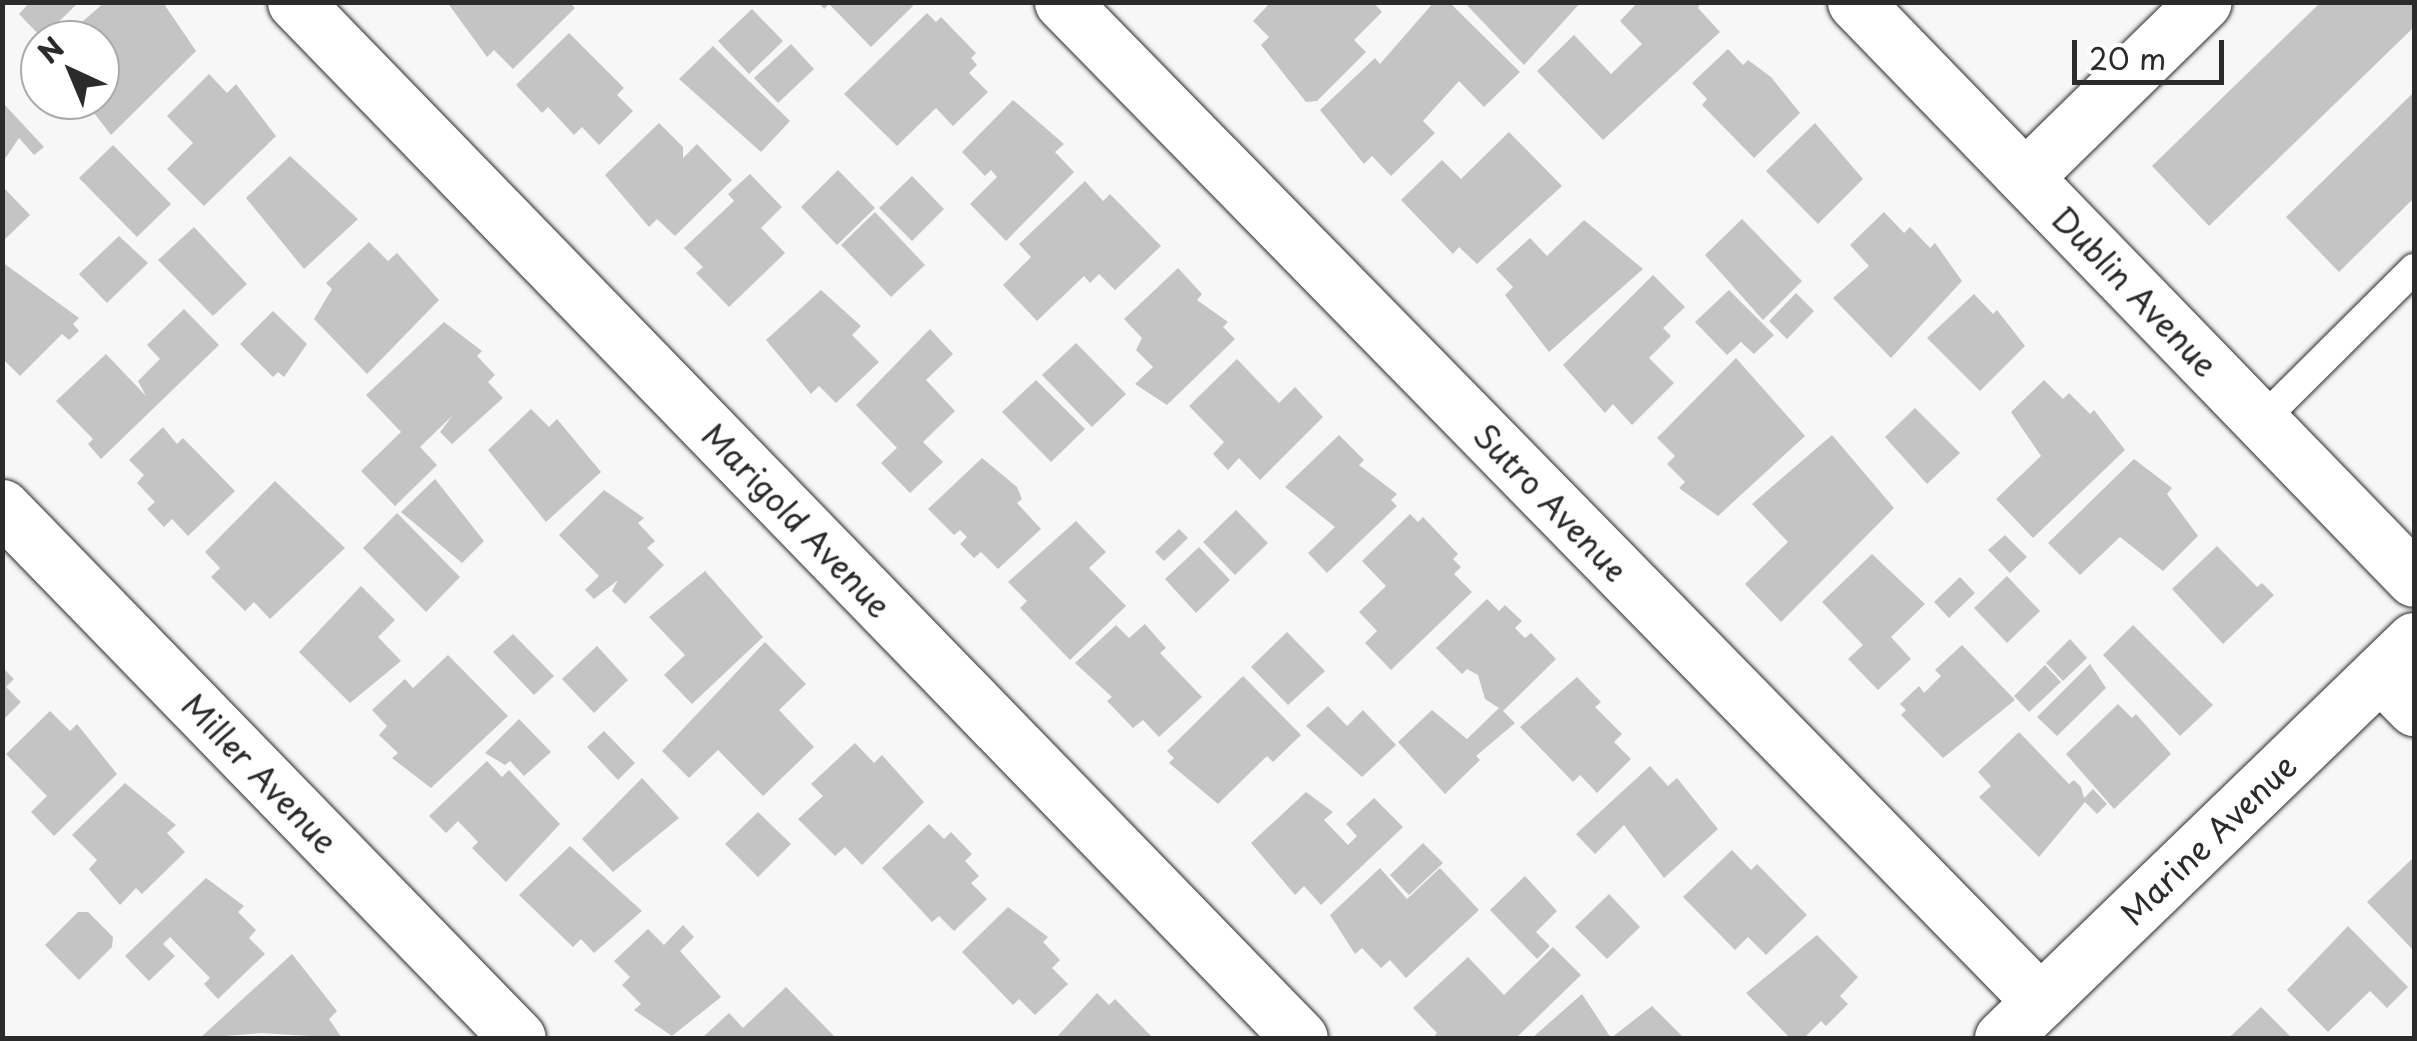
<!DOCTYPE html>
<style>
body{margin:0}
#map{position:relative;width:2417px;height:1041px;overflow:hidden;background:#f7f7f7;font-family:"Playpen Sans",sans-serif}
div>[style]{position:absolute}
.building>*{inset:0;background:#c4c4c4}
.roads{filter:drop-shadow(0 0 2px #2b2b2b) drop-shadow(0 0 2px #2b2b2b)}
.service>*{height:30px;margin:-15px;padding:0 15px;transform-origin:15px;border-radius:15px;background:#fff}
.minor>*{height:55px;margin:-27.5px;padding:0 27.5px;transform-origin:27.5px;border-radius:27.5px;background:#fff}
.secondary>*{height:55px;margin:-27.5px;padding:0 27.5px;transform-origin:27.5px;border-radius:27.5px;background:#fff}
span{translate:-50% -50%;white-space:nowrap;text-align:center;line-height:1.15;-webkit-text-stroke:8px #fff;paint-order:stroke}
.street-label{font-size:32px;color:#2b2b2b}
.frame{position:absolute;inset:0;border:5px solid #2b2b2b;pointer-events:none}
.north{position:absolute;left:20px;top:20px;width:100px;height:100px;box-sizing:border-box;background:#fff;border:2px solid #aaa;border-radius:50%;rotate:316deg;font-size:28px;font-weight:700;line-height:40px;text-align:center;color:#2b2b2b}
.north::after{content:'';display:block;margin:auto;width:35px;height:45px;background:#2b2b2b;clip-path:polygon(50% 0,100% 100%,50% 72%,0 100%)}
.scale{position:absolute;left:2072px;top:40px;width:152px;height:45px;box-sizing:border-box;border:5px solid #2b2b2b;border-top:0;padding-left:12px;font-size:30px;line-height:35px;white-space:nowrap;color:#2b2b2b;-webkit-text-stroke:8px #fff;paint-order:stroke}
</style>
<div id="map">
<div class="building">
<div style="clip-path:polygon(30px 2px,79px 2px,42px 38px,19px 14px)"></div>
<div style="clip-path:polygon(105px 2px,164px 4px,196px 51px,111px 135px,84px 100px,100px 100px,100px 40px,61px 40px)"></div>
<div style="clip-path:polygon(447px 2px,569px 2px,575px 8px,513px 69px,494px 50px,487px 57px)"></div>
<div style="clip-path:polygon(818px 2px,910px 2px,913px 6px,871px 47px,829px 4px,824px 9px)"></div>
<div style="clip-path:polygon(1271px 2px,1373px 2px,1382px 12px,1354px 40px,1366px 52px,1317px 101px,1306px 102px,1261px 45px,1269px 37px,1253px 21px)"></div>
<div style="clip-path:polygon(1434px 2px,1449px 2px,1520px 72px,1484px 107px,1459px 81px,1423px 121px,1435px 133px,1391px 176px,1372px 156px,1364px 164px,1320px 110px,1375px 58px,1380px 64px)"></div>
<div style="clip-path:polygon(1464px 2px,1581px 2px,1524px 65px)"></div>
<div style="clip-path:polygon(1638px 2px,1700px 2px,1698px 8px,1720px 32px,1603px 140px,1537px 71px,1574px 35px,1611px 74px,1642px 44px,1620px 21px)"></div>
<div style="clip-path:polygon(2321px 2px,2414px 2px,2414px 27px,2209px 226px,2152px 166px)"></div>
<div style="clip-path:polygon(752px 9px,783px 41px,749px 74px,718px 41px)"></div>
<div style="clip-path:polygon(927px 13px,936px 22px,941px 17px,976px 53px,971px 58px,977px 65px,969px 73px,988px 92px,953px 126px,936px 108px,897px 146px,844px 94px)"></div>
<div style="clip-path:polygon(569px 33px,624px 88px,617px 95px,633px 111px,599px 145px,582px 127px,574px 135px,548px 107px,542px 113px,516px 85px)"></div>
<div style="clip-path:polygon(791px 44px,814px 69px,778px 103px,754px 78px)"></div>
<div style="clip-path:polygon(713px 46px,790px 121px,761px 152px,679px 79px)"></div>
<div style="clip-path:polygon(1728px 49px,1743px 65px,1748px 60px,1771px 77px,1800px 113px,1754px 158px,1702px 105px,1707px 99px,1692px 83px)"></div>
<div style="clip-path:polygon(209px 74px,227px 93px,236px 84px,276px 136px,204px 206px,167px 169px,193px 143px,167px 116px)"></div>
<div style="clip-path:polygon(2414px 92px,2414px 198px,2339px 272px,2286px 217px)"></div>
<div style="clip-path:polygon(1013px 100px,1064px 144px,1055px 152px,1074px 172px,1006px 241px,970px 204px,997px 177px,991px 170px,985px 176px,962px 152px)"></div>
<div style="clip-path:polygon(2px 102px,44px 147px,34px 155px,19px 138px,2px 163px)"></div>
<div style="clip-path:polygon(659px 123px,683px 147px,683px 158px,697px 144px,732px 180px,675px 236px,657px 219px,649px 227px,605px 175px)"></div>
<div style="clip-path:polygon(1815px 123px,1863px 179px,1818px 224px,1766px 171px)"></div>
<div style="clip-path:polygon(1509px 132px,1562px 186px,1477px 264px,1459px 247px,1453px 254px,1401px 200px,1442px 160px,1461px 179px)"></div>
<div style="clip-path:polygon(113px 145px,171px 204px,137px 237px,79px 178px)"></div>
<div style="clip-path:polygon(290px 156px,358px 219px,304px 269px,246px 198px)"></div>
<div style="clip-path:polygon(838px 170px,875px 208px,837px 245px,801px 207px)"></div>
<div style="clip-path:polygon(750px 174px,782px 207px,761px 228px,785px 253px,729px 307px,696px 273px,703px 267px,684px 248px,734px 201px,728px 194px)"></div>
<div style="clip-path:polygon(912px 176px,944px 209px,912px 241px,879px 208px)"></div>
<div style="clip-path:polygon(1085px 181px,1103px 201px,1110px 194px,1161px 246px,1115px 290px,1099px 274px,1090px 283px,1084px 276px,1037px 321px,1003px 285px,1031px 257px,1019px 244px)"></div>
<div style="clip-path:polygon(2px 186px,30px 215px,2px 242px)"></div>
<div style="clip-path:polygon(875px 212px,925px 265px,891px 297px,841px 245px)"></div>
<div style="clip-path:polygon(1884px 212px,1904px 233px,1910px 227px,1930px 248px,1935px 243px,1962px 281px,1891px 358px,1833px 298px,1869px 266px,1850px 245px)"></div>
<div style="clip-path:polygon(1742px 219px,1802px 281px,1763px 320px,1705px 255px)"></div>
<div style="clip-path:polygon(1584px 220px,1643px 269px,1549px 352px,1505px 295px,1513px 287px,1496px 269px,1530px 238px,1547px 256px)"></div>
<div style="clip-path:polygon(194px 227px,247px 284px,213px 316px,158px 260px)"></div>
<div style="clip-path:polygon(119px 236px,148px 263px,107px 303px,79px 274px)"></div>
<div style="clip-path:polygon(369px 242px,388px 261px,397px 253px,439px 300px,367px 374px,314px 319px,332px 289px,326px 283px)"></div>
<div style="clip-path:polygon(2px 262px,79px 318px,73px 324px,79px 331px,69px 340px,62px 334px,20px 376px,2px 358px)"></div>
<div style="clip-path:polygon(1178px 268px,1202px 294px,1197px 300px,1228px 322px,1223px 327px,1235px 339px,1167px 405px,1135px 384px,1153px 367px,1136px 350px,1142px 338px,1124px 319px)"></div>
<div style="clip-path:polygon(1653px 275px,1685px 307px,1663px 328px,1671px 336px,1649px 358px,1674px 383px,1632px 425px,1613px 404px,1605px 413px,1563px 365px)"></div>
<div style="clip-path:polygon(821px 290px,861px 326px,852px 335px,879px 362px,836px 403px,819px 386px,811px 394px,766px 340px)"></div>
<div style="clip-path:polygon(1729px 290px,1774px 335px,1754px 354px,1741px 342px,1727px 355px,1695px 322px)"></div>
<div style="clip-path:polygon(1796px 293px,1814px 311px,1787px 339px,1769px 321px)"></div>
<div style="clip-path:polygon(1974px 294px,1993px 314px,1997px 310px,2025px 346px,1980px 391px,1927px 338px)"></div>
<div style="clip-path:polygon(184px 309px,219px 345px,101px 459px,88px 444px,93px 439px,56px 401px,106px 354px,146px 396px,138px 381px,160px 359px,147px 345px)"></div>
<div style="clip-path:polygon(273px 311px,307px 344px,284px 377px,278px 372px,273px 377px,240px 344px)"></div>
<div style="clip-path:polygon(444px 322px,482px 351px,477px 356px,495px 375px,488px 382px,503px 398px,452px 444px,440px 432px,453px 415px,420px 447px,437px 465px,395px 506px,361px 471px,401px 432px,366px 395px)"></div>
<div style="clip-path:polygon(930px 329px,953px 354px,926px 380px,955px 411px,923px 442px,943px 462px,910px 493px,881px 463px,897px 448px,856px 405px)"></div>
<div style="clip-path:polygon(1076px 343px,1126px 394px,1092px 427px,1042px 375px)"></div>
<div style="clip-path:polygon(1736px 358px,1805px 436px,1718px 516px,1679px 488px,1685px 482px,1667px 464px,1675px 456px,1657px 438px)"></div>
<div style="clip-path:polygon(1237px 359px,1279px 403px,1295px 387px,1323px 417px,1260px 480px,1239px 458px,1228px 470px,1213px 454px,1224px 442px,1189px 406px)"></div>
<div style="clip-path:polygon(1036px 380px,1085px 429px,1051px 462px,1002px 412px)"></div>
<div style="clip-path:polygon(2044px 380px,2063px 399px,2069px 393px,2090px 414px,2094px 410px,2125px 450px,2033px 538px,1996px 499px,2041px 456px,2011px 412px)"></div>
<div style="clip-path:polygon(1915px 408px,1960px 453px,1927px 484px,1885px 437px)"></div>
<div style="clip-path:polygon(531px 409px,549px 427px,557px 419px,601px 472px,546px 522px,488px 450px)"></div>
<div style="clip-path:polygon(163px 427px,177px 444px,183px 438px,235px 491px,188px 536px,172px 519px,164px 527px,147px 509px,155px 502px,137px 483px,144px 475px,129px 460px)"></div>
<div style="clip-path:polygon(1339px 435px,1364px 460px,1359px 465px,1397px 494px,1391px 500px,1397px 506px,1327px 573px,1308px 553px,1335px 527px,1285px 487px)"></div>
<div style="clip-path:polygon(1832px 435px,1894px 508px,1781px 622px,1745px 584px,1788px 542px,1752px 504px)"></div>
<div style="clip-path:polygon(982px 458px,1017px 487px,1022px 499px,1017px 503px,1041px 529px,998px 569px,981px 552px,974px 558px,960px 544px,967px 537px,960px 530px,954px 535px,928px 509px)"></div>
<div style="clip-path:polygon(2134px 459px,2172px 488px,2167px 494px,2198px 536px,2163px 571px,2120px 537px,2080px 575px,2048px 543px)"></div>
<div style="clip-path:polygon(435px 479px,484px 541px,462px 563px,401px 512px)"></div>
<div style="clip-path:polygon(275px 481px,345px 548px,270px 619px,254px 602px,245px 611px,211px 577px,220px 568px,205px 552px)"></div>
<div style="clip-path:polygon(604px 490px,644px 518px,638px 523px,655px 541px,647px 548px,664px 565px,625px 604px,612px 591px,618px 580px,594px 599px,585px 590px,599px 576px,559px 535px)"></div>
<div style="clip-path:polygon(1236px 510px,1268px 543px,1235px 575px,1203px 542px)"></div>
<div style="clip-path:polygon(397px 513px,460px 577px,426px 612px,363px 548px)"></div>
<div style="clip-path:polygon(1410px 514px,1418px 522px,1423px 517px,1458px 554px,1453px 559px,1461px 567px,1454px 574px,1472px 592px,1391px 670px,1365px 643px,1377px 631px,1359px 612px,1386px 586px,1362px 561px)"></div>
<div style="clip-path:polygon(1076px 521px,1106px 552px,1089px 568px,1126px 606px,1070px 660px,1020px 608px,1027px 601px,1008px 582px)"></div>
<div style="clip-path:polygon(1179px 529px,1188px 538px,1164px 561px,1155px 552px)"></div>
<div style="clip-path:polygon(2005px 535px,2027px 557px,2010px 573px,1988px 550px)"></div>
<div style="clip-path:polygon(2217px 546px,2257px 587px,2262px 583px,2274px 595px,2223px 644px,2172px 589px)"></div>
<div style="clip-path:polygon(1199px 547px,1230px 580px,1196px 613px,1165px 579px)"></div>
<div style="clip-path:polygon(1872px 554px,1925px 604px,1891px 637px,1911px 659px,1878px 690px,1848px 659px,1863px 645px,1822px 602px)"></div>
<div style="clip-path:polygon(705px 571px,763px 637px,692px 704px,664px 675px,685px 655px,649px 617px)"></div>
<div style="clip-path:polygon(2007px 576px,2040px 611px,2007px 643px,1974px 608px)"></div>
<div style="clip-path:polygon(1960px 577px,1975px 593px,1949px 618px,1934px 602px)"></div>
<div style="clip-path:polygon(361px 586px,395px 620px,378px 637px,401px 661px,350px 703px,299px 652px)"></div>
<div style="clip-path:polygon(1487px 599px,1499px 611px,1505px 605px,1522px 621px,1515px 628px,1525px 638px,1531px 633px,1556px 659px,1503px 711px,1515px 723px,1476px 756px,1480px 760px,1445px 794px,1398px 742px,1432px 710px,1467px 739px,1499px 708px,1485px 699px,1478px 675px,1467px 669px,1462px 674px,1436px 648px)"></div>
<div style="clip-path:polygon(1145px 624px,1166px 648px,1160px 653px,1202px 697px,1159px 737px,1143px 720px,1133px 728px,1107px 701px,1112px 697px,1075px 663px,1116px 625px,1129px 638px)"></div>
<div style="clip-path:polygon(2133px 625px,2213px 705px,2180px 736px,2103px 655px)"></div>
<div style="clip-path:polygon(1287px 632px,1325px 671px,1288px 705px,1251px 667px)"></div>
<div style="clip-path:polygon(513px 634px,554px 676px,534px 695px,493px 652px)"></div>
<div style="clip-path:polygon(2070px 639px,2087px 658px,2063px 681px,2046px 663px)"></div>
<div style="clip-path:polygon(765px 642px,806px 684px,779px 710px,814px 747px,763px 796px,718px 750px,689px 778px,662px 751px)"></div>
<div style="clip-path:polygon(1962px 645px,2015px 700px,1943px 758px,1901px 715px,1906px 710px,1900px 704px,1919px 686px,1924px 693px,1941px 676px,1935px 670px)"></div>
<div style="clip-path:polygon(597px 646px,628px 680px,594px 713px,562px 679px)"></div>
<div style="clip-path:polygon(448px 655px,508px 716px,431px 788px,392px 758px,398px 753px,379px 735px,387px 726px,372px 710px,405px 679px,413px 688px)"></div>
<div style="clip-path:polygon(2090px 664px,2106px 688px,2057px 736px,2037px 717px)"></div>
<div style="clip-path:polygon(2045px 665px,2061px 682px,2029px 712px,2014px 696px)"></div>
<div style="clip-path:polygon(2px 667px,14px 679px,6px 687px,21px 702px,2px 721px)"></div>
<div style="clip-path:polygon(1243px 676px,1301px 735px,1273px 762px,1267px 756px,1218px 804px,1169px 763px,1174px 758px,1167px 751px)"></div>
<div style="clip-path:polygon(1577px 677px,1601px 702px,1595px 707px,1622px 734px,1614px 742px,1631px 759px,1597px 793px,1580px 775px,1573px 782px,1520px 727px)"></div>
<div style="clip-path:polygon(2118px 704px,2132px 718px,2136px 714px,2171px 754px,2114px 809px,2066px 754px)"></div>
<div style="clip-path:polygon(1328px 706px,1347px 726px,1363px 710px,1396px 745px,1362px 777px,1306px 726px)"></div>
<div style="clip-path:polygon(50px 711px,70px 731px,77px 724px,117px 774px,54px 836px,31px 812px,47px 796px,6px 754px)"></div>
<div style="clip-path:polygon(519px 719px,551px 752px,524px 776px,510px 761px,505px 765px,485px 753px)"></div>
<div style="clip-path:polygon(604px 731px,635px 763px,618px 780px,587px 747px)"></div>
<div style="clip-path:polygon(2019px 732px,2069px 784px,2074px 780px,2081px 787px,2084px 798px,2093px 789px,2107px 804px,2097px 814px,2085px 802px,2039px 857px,1979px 797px,1991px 786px,1978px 772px)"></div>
<div style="clip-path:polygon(855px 743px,874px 763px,882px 755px,924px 802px,862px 865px,845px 847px,835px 856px,798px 819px,823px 796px,811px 784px)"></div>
<div style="clip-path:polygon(487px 761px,502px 777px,509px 770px,560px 824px,506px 882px,472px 848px,478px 842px,458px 821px,446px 833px,429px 816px)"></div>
<div style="clip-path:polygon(1650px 766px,1668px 786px,1677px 778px,1718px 829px,1664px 878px,1624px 825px,1595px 854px,1576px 834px)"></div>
<div style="clip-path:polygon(642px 778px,679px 818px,613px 872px,582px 839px)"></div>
<div style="clip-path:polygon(125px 783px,176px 825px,167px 833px,185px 852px,142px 894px,136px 888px,120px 905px,89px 869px,97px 860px,72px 835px)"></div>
<div style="clip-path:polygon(1306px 792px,1333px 812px,1324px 820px,1348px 845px,1357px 836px,1346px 824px,1374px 798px,1403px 827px,1321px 905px,1304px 886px,1295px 895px,1251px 843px)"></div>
<div style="clip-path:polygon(758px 812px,791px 844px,758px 877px,725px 844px)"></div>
<div style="clip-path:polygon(929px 824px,944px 839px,951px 832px,972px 854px,965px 861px,979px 876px,971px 883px,987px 899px,954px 931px,939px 916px,932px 922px,882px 868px)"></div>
<div style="clip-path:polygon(1423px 843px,1443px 863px,1409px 895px,1390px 875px)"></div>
<div style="clip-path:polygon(570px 846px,642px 911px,594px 953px,581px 939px,573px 947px,519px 895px)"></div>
<div style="clip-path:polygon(1732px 850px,1751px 870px,1757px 864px,1807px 915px,1766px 955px,1748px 937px,1735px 950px,1683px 897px)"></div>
<div style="clip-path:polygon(2414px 857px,2414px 951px,2367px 902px)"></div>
<div style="clip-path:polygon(1380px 868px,1407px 899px,1440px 868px,1479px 910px,1406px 978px,1390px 960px,1381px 968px,1362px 948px,1355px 954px,1330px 915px)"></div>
<div style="clip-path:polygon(1525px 876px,1557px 911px,1536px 932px,1550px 946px,1537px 959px,1490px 910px)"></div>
<div style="clip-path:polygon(206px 878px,244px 906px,238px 912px,256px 930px,249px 938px,265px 954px,218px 999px,204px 984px,210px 978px,170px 937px,163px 944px,175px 956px,149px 981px,125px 956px)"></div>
<div style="clip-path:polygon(1609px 894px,1640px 927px,1607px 959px,1575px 927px)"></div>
<div style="clip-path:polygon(1008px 907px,1048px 937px,1043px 942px,1060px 960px,1052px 968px,1068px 984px,1035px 1015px,1019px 999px,1013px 1005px,962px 952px)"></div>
<div style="clip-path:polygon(78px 912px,88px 912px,113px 937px,112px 947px,79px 980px,45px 945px)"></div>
<div style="clip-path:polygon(683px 925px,694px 937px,680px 951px,721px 997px,672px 1036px,634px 1010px,641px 1004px,622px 985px,630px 977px,614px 961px,648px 929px,664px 945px)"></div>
<div style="clip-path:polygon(2348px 926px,2408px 987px,2387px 1008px,2370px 991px,2328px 1032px,2287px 990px)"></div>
<div style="clip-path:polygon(1817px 935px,1858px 977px,1840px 996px,1848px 1004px,1826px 1026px,1821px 1021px,1804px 1038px,1790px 1038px,1746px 993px)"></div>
<div style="clip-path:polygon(1553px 947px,1581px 975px,1516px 1038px,1433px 1038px,1437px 1033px,1413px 1008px,1468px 957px,1504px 995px)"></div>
<div style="clip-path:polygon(292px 954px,337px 1011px,329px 1019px,342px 1038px,261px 1033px,200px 1038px)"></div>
<div style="clip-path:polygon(786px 987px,836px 1038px,702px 1038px,729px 1013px,743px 1028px)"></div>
<div style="clip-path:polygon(1097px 993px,1109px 1005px,1115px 999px,1153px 1038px,1056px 1038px)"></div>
<div style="clip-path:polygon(1582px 994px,1611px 1038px,1652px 1006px,1684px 1038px,1532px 1038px)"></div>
<div style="clip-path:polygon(2261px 1007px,2292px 1038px,2227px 1038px,2233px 1034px)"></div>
</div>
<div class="roads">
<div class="service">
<div style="left:2261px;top:421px;width:216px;rotate:-44.8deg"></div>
</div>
<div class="minor">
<div style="left:295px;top:2px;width:1443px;rotate:45.87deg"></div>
<div style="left:1062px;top:2px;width:1398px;rotate:45.61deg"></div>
<div style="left:1855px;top:2px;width:803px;rotate:45.91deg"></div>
<div style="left:2025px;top:177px;width:250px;rotate:-44.4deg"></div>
<div style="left:2px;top:507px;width:740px;rotate:45.82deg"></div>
<div style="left:2380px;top:673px;width:49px;rotate:45.8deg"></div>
</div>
<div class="secondary">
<div style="left:2002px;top:1038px;width:573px;rotate:-44.01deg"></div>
</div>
</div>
<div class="street-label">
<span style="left:2135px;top:291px;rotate:46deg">Dublin Avenue</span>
<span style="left:1551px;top:502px;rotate:46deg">Sutro Avenue</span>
<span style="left:797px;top:520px;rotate:46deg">Marigold Avenue</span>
<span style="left:260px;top:773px;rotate:46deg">Miller Avenue</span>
<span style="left:2208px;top:839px;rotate:-44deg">Marine Avenue</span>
</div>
<div class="frame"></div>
<div class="north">N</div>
<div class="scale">20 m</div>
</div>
